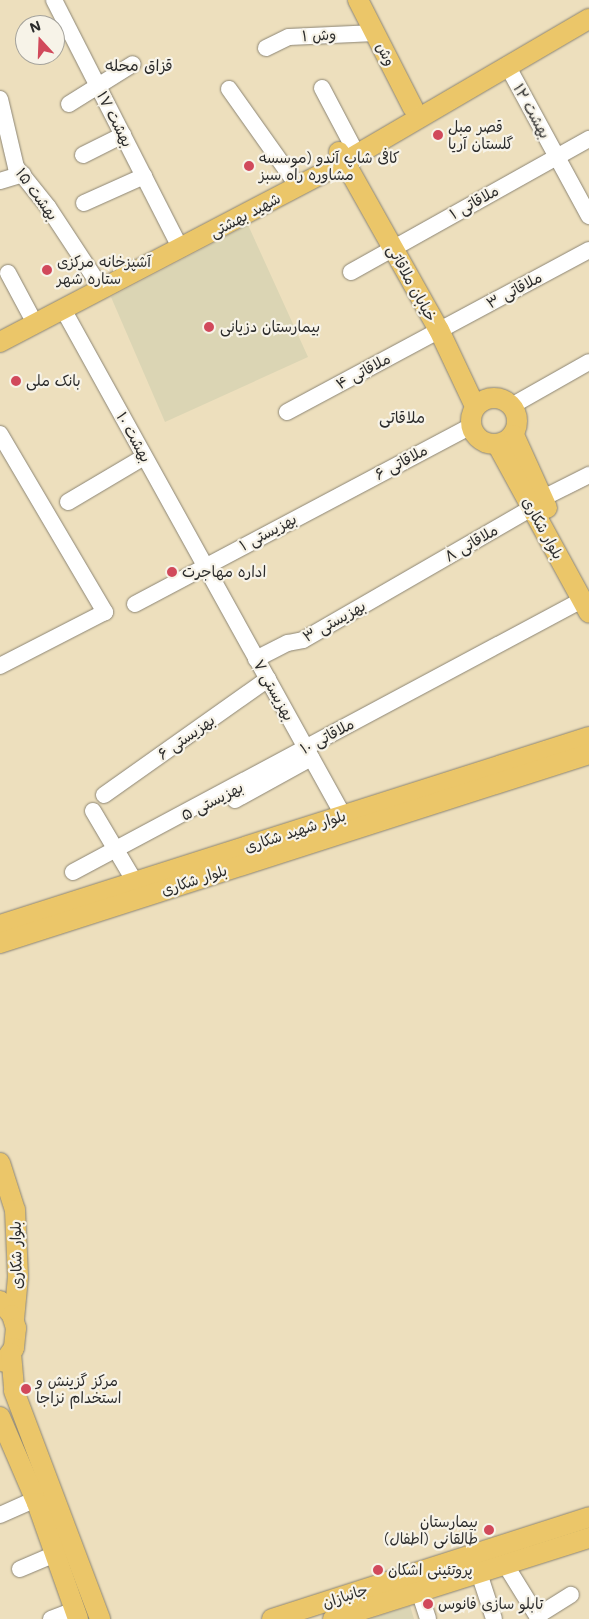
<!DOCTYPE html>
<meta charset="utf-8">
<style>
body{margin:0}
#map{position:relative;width:589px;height:1619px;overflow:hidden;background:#eddfbd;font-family:Mali,"Playpen Sans Arabic",sans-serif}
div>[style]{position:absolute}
.built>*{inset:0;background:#dbd5b4}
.roads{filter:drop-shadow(0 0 1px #8c8574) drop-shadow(0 0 1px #8c8574)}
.minor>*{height:16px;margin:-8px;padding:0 8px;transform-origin:8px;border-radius:8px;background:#fff}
.major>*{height:20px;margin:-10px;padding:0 10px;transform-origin:10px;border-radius:10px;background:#ebc669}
.major>.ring{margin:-10px;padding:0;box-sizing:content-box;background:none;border:20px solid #ebc669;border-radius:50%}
.dots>*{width:14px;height:14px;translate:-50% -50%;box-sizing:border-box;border:2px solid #f7f3e8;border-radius:50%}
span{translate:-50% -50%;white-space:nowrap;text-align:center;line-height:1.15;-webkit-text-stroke:4.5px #f7f3e8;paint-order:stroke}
.street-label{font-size:15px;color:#2b2b2b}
.poi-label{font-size:15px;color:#2b2b2b}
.left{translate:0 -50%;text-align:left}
.right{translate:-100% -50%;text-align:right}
.neighbourhood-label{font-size:16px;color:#2b2b2b}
.north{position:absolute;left:15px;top:15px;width:50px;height:50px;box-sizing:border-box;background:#f7f3e8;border:1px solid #a5a39c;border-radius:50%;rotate:340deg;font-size:14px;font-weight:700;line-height:20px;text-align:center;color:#2b2b2b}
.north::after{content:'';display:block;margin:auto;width:18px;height:22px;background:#d1495b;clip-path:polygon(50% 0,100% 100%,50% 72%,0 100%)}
</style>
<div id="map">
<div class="built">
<div style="clip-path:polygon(248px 225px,308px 357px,165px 422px,111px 297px)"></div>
<div style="clip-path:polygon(410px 1606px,414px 1619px,369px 1619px)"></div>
</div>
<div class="roads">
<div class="minor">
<div style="left:54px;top:0;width:268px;rotate:63deg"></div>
<div style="left:266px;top:48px;width:25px;rotate:-26deg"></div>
<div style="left:289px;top:37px;width:86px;rotate:-2.7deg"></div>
<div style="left:507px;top:65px;width:172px;rotate:61.5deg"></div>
<div style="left:322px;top:88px;width:64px;rotate:62.2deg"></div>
<div style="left:229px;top:89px;width:109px;rotate:54.7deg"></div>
<div style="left:0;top:99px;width:70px;rotate:76.8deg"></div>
<div style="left:16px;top:167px;width:51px;rotate:51.3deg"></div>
<div style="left:48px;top:207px;width:87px;rotate:56.7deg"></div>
<div style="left:69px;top:104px;width:75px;rotate:-32deg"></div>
<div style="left:83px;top:155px;width:45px;rotate:-26.6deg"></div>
<div style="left:0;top:181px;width:24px;rotate:-17deg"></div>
<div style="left:84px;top:203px;width:66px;rotate:-24.2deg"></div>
<div style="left:351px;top:272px;width:273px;rotate:-29.2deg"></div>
<div style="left:8px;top:273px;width:47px;rotate:61.8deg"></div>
<div style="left:63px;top:309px;width:578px;rotate:61.04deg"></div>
<div style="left:513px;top:405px;width:87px;rotate:-29.5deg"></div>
<div style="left:287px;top:412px;width:343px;rotate:-28.2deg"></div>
<div style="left:0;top:434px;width:207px;rotate:59.5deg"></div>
<div style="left:105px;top:612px;width:118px;rotate:152.8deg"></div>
<div style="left:541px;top:499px;width:54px;rotate:-26.6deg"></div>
<div style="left:68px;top:502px;width:88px;rotate:-30.6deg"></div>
<div style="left:135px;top:604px;width:380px;rotate:-27.9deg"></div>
<div style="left:256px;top:659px;width:36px;rotate:-27deg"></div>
<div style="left:288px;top:643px;width:15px;rotate:-11deg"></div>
<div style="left:303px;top:640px;width:264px;rotate:-30deg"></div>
<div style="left:104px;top:795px;width:201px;rotate:-35.3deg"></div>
<div style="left:235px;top:800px;width:87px;rotate:-28.9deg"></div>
<div style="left:93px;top:811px;width:82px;rotate:59.4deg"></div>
<div style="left:73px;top:872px;width:577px;rotate:-28.12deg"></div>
<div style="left:0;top:1515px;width:39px;rotate:-24deg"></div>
<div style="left:505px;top:1564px;width:65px;rotate:58.3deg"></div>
<div style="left:20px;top:1569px;width:38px;rotate:-23deg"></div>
<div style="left:479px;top:1573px;width:48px;rotate:71.9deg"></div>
<div style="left:419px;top:1591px;width:29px;rotate:72deg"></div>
<div style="left:537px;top:1616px;width:40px;rotate:-32deg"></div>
<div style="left:51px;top:1619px;width:26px;rotate:-21deg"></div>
</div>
<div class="major">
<div style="left:358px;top:0;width:121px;rotate:63deg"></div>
<div style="left:339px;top:152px;width:204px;rotate:60.7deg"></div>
<div style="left:439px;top:330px;width:84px;rotate:64.7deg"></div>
<div style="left:0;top:342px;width:388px;rotate:-27.6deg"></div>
<div style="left:344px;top:162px;width:284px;rotate:-30.3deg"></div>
<div class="ring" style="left:471px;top:398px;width:26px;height:26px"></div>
<div style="left:514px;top:435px;width:80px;rotate:65.7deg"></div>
<div style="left:497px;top:444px;width:192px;rotate:61.4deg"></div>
<div style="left:0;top:925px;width:618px;rotate:-17.7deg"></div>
<div style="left:0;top:943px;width:619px;rotate:-17.79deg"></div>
<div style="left:0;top:1163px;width:49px;rotate:72.3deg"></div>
<div style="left:15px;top:1210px;width:67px;rotate:87.4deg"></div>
<div style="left:18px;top:1277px;width:42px;rotate:95.4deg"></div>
<div style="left:0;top:1301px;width:18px;rotate:49deg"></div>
<div style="left:12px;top:1315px;width:14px;rotate:73deg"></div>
<div style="left:16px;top:1328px;width:20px;rotate:96deg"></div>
<div style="left:14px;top:1348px;width:17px;rotate:126deg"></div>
<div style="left:11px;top:1353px;width:38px;rotate:85deg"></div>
<div style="left:14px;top:1391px;width:244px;rotate:69.3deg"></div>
<div style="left:0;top:1417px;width:94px;rotate:66.7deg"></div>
<div style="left:37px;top:1503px;width:123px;rotate:70.5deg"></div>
<div style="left:272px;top:1619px;width:333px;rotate:-17.8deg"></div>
<div style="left:333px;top:1619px;width:269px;rotate:-17.6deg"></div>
</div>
</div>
<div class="dots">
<div style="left:438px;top:135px;background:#d1495b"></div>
<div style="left:249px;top:166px;background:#d1495b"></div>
<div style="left:47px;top:270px;background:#d1495b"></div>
<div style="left:209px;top:327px;background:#d1495b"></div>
<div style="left:16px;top:381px;background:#d1495b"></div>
<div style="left:172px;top:572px;background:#d1495b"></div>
<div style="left:26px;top:1389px;background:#d1495b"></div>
<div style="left:489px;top:1530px;background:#d1495b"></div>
<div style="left:378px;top:1570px;background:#d1495b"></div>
<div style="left:428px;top:1604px;background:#d1495b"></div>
</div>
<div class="street-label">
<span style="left:319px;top:35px;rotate:-3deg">وش ۱</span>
<span style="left:386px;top:54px;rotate:63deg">وش</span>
<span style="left:532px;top:111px;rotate:61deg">۱۲ بهشت</span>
<span style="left:115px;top:119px;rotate:63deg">بهشت ۱۷</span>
<span style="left:37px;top:194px;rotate:54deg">بهشت ۱۵</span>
<span style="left:474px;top:202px;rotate:-29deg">ملاقاتی ۱</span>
<span style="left:245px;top:215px;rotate:-28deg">شهید بهشتی</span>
<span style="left:412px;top:283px;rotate:61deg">خیابان ملاقاتی</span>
<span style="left:514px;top:290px;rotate:-28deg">ملاقاتی ۳</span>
<span style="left:363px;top:371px;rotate:-28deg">ملاقاتی ۴</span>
<span style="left:134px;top:437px;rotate:61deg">بهشت ۱۰</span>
<span style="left:401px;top:462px;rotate:-28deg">۶ ملاقاتی</span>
<span style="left:543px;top:528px;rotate:61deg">بلوار شکاری</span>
<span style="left:268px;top:532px;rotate:-28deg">بهزیستی ۱</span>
<span style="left:471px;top:543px;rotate:-30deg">ملاقاتی ۸</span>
<span style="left:334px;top:621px;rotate:-29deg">۳ بهزیستی</span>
<span style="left:274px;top:690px;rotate:61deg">۷ بهزیستی</span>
<span style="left:327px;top:736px;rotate:-28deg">۱۰ ملاقاتی</span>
<span style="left:186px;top:737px;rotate:-35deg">بهزیستی ۶</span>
<span style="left:212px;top:801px;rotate:-27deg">۵ بهزیستی</span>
<span style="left:295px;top:831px;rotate:-18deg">بلوار شهید شکاری</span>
<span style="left:194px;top:880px;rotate:-18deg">بلوار شکاری</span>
<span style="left:16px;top:1255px;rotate:-91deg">بلوار شکاری</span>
<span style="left:345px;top:1596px;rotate:-18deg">جانبازان</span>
</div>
<div class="poi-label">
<span class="left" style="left:448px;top:135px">قصر مبل<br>گلستان آریا</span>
<span class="left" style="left:259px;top:166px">کافی شاپ آندو (موسسه<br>مشاوره راه سبز</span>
<span class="left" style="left:57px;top:270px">آشپزخانه مرکزی<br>ستاره شهر</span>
<span class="left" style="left:220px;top:327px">بیمارستان دزیانی</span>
<span class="left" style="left:26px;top:381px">بانک ملی</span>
<span class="left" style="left:182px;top:572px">اداره مهاجرت</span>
<span class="left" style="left:36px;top:1389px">مرکز گزینش و<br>استخدام نزاجا</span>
<span class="right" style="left:478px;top:1530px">بیمارستان<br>طالقانی (اطفال)</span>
<span class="left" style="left:388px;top:1570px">پروتئینی اشکان</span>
<span class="left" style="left:438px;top:1604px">تابلو سازی فانوس</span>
</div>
<div class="neighbourhood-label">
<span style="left:139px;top:65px">قزاق محله</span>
<span style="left:402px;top:417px">ملاقاتی</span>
</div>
<div class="north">N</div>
</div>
